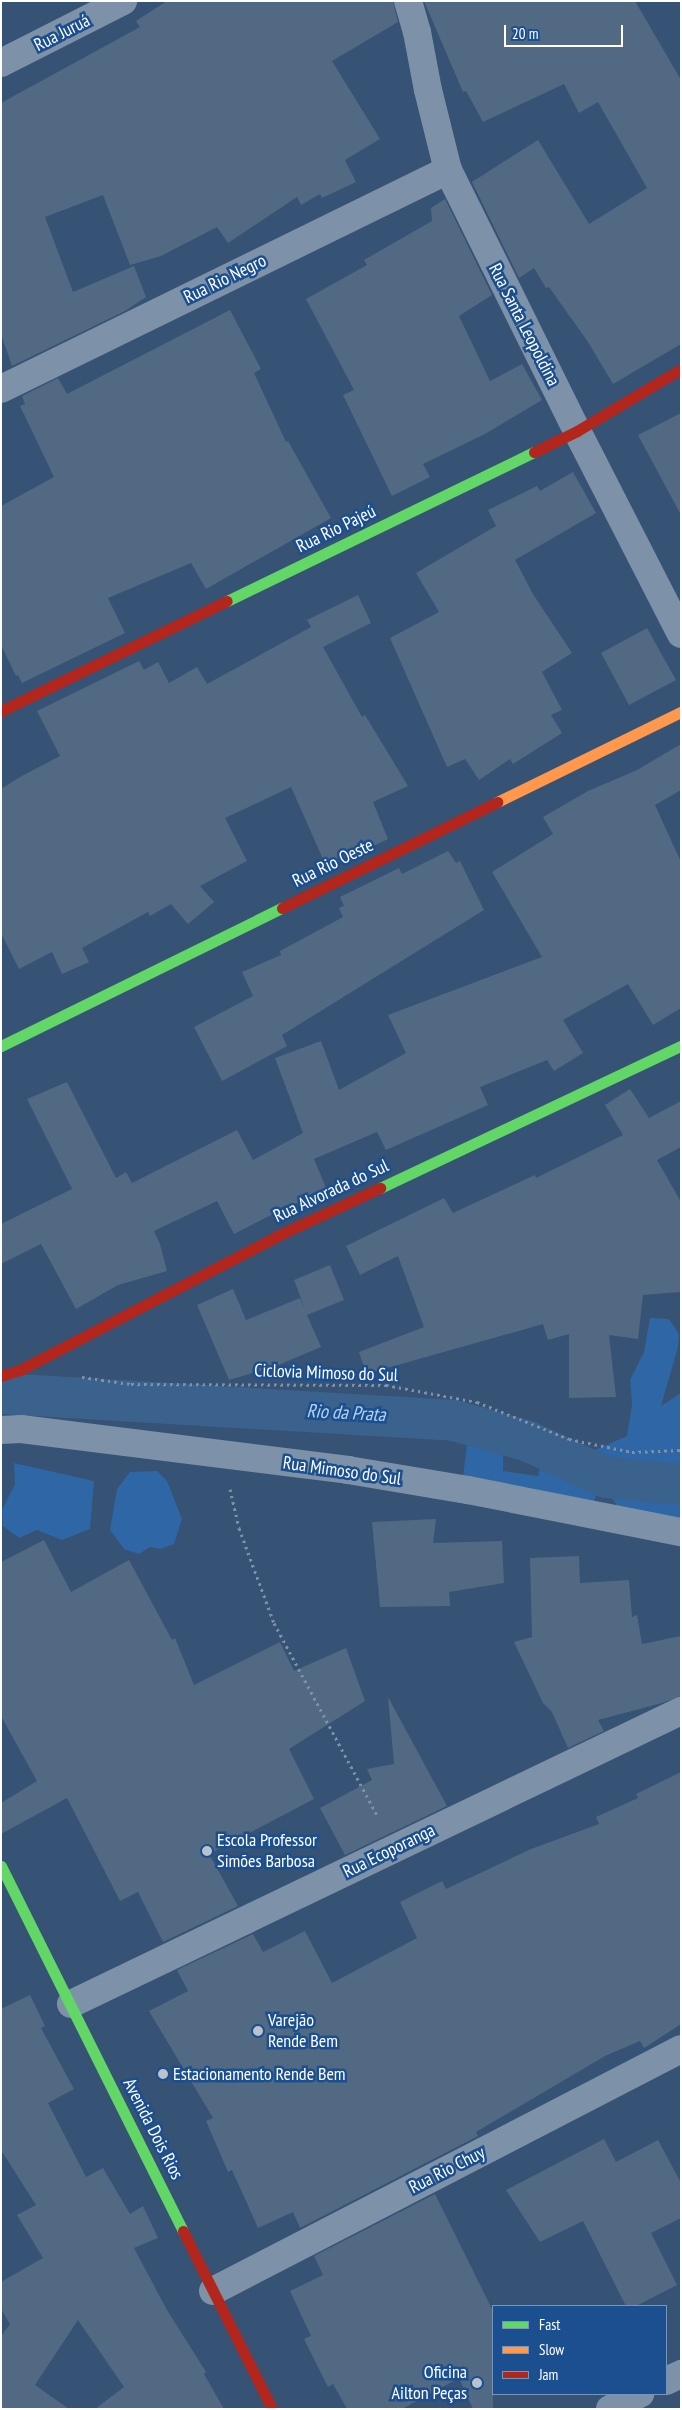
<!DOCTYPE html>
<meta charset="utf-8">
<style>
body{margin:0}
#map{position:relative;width:682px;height:2410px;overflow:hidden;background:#365274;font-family:"PT Sans Narrow",sans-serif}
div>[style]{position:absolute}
.green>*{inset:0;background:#2f66a5}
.canal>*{height:41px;margin:-20.5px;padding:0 20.5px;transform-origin:20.5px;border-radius:20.5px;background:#3b618d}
.building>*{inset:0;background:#526984}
.path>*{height:3px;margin-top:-1.5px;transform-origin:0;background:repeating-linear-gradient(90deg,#7d92a8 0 2.5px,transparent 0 6.5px)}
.street>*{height:28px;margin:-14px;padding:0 14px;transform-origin:14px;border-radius:14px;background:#7d92a8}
.fast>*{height:11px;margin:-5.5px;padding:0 5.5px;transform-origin:5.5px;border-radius:5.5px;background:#63d668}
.slow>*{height:11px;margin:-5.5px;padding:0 5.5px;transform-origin:5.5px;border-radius:5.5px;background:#ff974d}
.jam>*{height:11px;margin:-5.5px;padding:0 5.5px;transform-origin:5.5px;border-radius:5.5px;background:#b3261e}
.dots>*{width:14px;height:14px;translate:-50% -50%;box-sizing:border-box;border:2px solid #1b4f8f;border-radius:50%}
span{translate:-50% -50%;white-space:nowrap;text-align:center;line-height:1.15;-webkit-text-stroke:5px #1b4f8f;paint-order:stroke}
.street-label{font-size:18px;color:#fff}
.poi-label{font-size:18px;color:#fff}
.left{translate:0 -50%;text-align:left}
.right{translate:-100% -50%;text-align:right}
.water-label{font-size:19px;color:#b5d3f5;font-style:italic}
.frame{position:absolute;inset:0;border:2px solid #fff;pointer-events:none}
.legend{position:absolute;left:492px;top:2305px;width:175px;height:90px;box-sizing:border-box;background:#1b4f8f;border:1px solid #7695bc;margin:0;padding:6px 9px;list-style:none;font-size:15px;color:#fff}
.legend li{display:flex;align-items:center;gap:10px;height:25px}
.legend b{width:25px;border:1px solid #7695bc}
.scale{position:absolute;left:504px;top:25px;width:119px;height:22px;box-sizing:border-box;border:2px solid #fff;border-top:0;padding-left:6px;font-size:15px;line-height:18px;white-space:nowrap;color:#fff;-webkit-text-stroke:4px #1b4f8f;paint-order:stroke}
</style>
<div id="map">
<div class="green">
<div style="clip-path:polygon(650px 1318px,669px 1319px,679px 1334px,678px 1347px,661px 1406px,681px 1393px,681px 1522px,620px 1512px,611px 1495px,597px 1491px,593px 1506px,463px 1476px,468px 1437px,503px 1443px,503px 1471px,538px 1476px,547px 1439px,588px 1453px,627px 1436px,632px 1404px,630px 1380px,644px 1352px)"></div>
<div style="clip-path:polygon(14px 1463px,94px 1481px,90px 1529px,62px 1540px,37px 1530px,19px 1538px,3px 1526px,2px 1510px,15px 1484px)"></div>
<div style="clip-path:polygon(157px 1471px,167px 1481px,182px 1519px,174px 1544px,160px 1549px,150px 1547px,139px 1554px,124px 1549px,110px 1530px,117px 1489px,130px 1472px)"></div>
</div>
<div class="canal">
<div style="left:1px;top:1393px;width:453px;rotate:3.4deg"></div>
<div style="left:453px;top:1420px;width:78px;rotate:15.6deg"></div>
<div style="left:528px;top:1441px;width:86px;rotate:24.8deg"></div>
<div style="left:606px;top:1477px;width:75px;rotate:5.3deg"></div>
</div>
<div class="building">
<div style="clip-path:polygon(167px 1px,393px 1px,398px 22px,332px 61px,380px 139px,345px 160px,356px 182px,322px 198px,320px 194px,301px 205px,297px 197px,228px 243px,217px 227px,161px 256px,130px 265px,103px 195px,45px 217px,73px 292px,134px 266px,146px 297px,125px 311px,12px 366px,1px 334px,1px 103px,140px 27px,136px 21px)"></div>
<div style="clip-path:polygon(424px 1px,635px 1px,681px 80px,681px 344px,613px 384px,588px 342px,549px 287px,546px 288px,534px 268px,519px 278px,472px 182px,538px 140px,589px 224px,647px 188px,598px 102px,579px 113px,564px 84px,483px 122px,466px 91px,463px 92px)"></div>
<div style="clip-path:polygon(445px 199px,492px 295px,459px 316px,490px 381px,522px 364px,542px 400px,485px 434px,423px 464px,430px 477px,392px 496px,343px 395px,354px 390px,306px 299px,367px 265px,364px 260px,432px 221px,431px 208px)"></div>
<div style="clip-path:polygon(230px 310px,261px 369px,254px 373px,286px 442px,288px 441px,331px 518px,206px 589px,191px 563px,108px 598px,125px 633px,22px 683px,18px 675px,16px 676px,1px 645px,1px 506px,54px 477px,20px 406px,25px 404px,22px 396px,58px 378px,67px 394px)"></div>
<div style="clip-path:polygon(681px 413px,681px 515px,638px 435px)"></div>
<div style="clip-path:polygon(573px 472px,596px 513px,515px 560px,533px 594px,572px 653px,542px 672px,562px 710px,551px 715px,562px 733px,513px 764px,510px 759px,479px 780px,465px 759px,447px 767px,390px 638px,439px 612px,416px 573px,496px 526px,488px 510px,537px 486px,540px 491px)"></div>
<div style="clip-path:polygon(358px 595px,371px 623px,323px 647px,362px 717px,365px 715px,408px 786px,373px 802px,388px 839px,327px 868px,291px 787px,225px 818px,247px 861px,200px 886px,214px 902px,188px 924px,171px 904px,150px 916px,148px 912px,82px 948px,89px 962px,62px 974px,52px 952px,19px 969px,1px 933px,1px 789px,20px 777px,60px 756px,37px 711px,139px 661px,144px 670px,158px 662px,169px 683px,197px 667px,207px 684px,311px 627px,307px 620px)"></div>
<div style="clip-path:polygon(647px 628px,676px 680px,629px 705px,601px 653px)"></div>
<div style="clip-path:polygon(681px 744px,681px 790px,655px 805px,681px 862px,681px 1008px,653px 1025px,628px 984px,563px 1020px,583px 1053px,554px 1071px,547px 1060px,480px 1087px,488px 1105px,386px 1150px,377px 1132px,314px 1159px,327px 1190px,279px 1211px,234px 1234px,217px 1201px,154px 1231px,160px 1244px,167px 1271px,118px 1285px,76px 1309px,41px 1244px,1px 1264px,1px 1224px,72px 1189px,27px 1099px,67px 1082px,116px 1178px,126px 1172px,132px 1183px,237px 1130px,253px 1160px,303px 1133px,275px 1058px,321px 1041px,339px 1090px,406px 1053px,388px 1015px,542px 957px,492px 872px,553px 834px,543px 817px,588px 791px,637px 770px)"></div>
<div style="clip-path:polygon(448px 851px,456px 863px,460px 861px,484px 910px,282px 1035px,287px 1046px,222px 1081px,194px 1027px,253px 996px,242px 972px,281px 955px,280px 951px,343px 917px,339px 908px,344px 906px,340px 897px,399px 868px,402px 874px)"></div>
<div style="clip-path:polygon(630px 1089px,649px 1118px,681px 1101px,681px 1147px,657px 1160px,681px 1202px,681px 1292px,643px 1295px,638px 1339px,609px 1335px,616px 1397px,569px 1398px,569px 1334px,548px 1340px,543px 1324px,366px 1374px,359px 1352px,424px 1327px,398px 1256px,360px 1275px,346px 1246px,444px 1198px,453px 1213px,535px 1175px,536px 1178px,623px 1135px,605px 1105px)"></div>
<div style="clip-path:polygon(330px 1265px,344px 1300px,307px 1315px,321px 1347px,276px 1366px,229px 1380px,197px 1305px,233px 1289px,246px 1320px,300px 1298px,305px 1309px,294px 1280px)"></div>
<div style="clip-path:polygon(436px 1519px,433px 1543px,502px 1541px,504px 1583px,449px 1592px,450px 1606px,380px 1607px,372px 1522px)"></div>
<div style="clip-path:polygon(44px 1540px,71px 1592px,129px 1560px,172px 1640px,175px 1638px,194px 1685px,280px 1642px,294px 1671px,346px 1648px,365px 1701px,289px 1749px,314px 1799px,209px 1854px,238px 1906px,163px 1942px,138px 1892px,120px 1901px,67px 1798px,1px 1834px,1px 1803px,37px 1781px,1px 1716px,1px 1562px)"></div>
<div style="clip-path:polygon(579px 1556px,580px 1583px,629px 1580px,632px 1617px,637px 1615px,642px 1644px,681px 1636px,681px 1696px,662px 1703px,598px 1720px,604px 1731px,568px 1748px,552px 1712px,543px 1703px,514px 1642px,532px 1637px,530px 1558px)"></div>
<div style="clip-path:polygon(388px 1697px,447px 1806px,345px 1855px,320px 1808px,372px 1780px,367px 1769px,394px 1764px)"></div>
<div style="clip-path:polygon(681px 1772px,681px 2024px,644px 2048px,640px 2041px,605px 2056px,476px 2132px,478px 2136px,300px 2228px,293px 2212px,258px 2228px,232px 2170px,228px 2172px,206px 2121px,213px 2118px,149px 2011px,188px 1991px,177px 1970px,253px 1934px,263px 1952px,305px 1931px,332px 1983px,417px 1938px,400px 1902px,442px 1881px,446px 1889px,531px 1849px,599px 1824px,596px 1817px,638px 1798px,636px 1794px)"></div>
<div style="clip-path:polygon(30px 1995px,45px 2026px,41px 2028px,74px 2089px,48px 2103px,86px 2177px,103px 2168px,130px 2214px,143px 2206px,158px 2238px,134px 2248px,167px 2310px,206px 2372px,204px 2374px,224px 2409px,95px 2409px,124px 2387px,78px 2320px,35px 2385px,69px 2409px,1px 2409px,1px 2336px,10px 2324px,1px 2309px,1px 2282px,43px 2258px,17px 2215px,36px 2205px,1px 2150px,1px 2009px)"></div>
<div style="clip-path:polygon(604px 2139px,616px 2162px,658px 2140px,681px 2183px,681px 2218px,651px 2233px,677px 2285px,636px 2306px,626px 2306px,583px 2221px,540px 2242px,506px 2190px)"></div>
<div style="clip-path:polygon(435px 2194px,493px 2311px,493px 2409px,473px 2409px,459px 2378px,402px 2409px,347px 2409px,333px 2384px,328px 2387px,304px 2339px,311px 2336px,290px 2291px,323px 2275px,314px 2256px)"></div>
</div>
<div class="path">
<div style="left:82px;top:1377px;width:49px;rotate:8.1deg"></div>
<div style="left:131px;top:1384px;width:255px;rotate:0.2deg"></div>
<div style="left:386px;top:1385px;width:93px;rotate:10.6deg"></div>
<div style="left:477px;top:1402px;width:99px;rotate:21.9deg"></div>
<div style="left:569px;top:1439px;width:64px;rotate:11.7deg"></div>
<div style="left:632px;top:1452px;width:49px;rotate:-2.3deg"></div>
<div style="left:230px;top:1489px;width:40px;rotate:77deg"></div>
<div style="left:239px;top:1528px;width:101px;rotate:69.8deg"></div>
<div style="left:274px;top:1623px;width:220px;rotate:61.8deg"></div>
</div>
<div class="street">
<div style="left:408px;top:1px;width:32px;rotate:74deg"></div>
<div style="left:417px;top:32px;width:59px;rotate:79.3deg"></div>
<div style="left:428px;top:90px;width:82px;rotate:76deg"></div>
<div style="left:448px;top:170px;width:291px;rotate:63.7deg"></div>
<div style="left:577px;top:431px;width:228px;rotate:62.9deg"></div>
<div style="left:1px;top:63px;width:137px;rotate:-26.9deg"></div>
<div style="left:1px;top:389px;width:498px;rotate:-26.1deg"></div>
<div style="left:1px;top:1430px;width:20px;rotate:-3deg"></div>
<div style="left:21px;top:1429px;width:330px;rotate:7.1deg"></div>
<div style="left:348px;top:1470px;width:122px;rotate:9.5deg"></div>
<div style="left:468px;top:1490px;width:217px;rotate:11.2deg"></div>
<div style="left:71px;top:2004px;width:677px;rotate:-25.66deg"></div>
<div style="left:213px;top:2291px;width:527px;rotate:-27.34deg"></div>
<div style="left:666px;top:2381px;width:17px;rotate:-25deg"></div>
<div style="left:610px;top:2409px;width:34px;rotate:-27deg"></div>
</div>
<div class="fast">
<div style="left:227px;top:601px;width:341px;rotate:-25.9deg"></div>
<div style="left:1px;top:1046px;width:313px;rotate:-26.2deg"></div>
<div style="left:380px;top:1188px;width:333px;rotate:-25.3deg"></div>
<div style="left:1px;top:1866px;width:408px;rotate:63.5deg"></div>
</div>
<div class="slow">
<div style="left:497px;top:802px;width:205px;rotate:-26.1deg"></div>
</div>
<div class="jam">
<div style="left:534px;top:452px;width:48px;rotate:-26deg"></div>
<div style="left:577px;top:431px;width:121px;rotate:-30.8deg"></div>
<div style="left:1px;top:711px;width:251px;rotate:-26deg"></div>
<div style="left:282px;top:908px;width:240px;rotate:-26.2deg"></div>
<div style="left:1px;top:1376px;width:22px;rotate:-18deg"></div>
<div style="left:22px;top:1369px;width:288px;rotate:-27.5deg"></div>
<div style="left:277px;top:1236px;width:114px;rotate:-25deg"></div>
<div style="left:183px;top:2231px;width:199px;rotate:63.4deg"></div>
</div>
<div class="dots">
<div style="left:207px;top:1851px;background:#b9c2ce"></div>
<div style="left:258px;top:2031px;background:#b9c2ce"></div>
<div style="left:163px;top:2074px;background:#b9c2ce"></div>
<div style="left:477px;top:2383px;background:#b9c2ce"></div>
</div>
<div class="street-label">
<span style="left:62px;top:33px;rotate:-27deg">Rua Juruá</span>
<span style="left:225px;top:279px;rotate:-26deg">Rua Rio Negro</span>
<span style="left:524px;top:325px;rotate:63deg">Rua Santa Leopoldina</span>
<span style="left:336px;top:529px;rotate:-26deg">Rua Rio Pajeú</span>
<span style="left:333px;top:863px;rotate:-26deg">Rua Rio Oeste</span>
<span style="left:331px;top:1191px;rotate:-25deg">Rua Alvorada do Sul</span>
<span style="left:326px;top:1373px;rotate:2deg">Ciclovia Mimoso do Sul</span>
<span style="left:342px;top:1471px;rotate:8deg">Rua Mimoso do Sul</span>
<span style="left:389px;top:1851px;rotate:-26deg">Rua Ecoporanga</span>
<span style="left:153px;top:2129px;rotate:63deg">Avenida Dois Rios</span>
<span style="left:447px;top:2170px;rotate:-27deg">Rua Rio Chuy</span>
</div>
<div class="poi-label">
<span class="left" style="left:217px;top:1851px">Escola Professor<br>Simões Barbosa</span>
<span class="left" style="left:268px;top:2031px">Varejão<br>Rende Bem</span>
<span class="left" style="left:173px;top:2074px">Estacionamento Rende Bem</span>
<span class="right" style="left:467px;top:2383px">Oficina<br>Ailton Peças</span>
</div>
<div class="water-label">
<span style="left:346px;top:1413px;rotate:3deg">Rio da Prata</span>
</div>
<div class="frame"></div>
<ul class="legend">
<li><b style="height:6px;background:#63d668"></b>Fast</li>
<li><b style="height:6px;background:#ff974d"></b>Slow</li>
<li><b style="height:6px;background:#b3261e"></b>Jam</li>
</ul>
<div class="scale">20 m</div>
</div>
